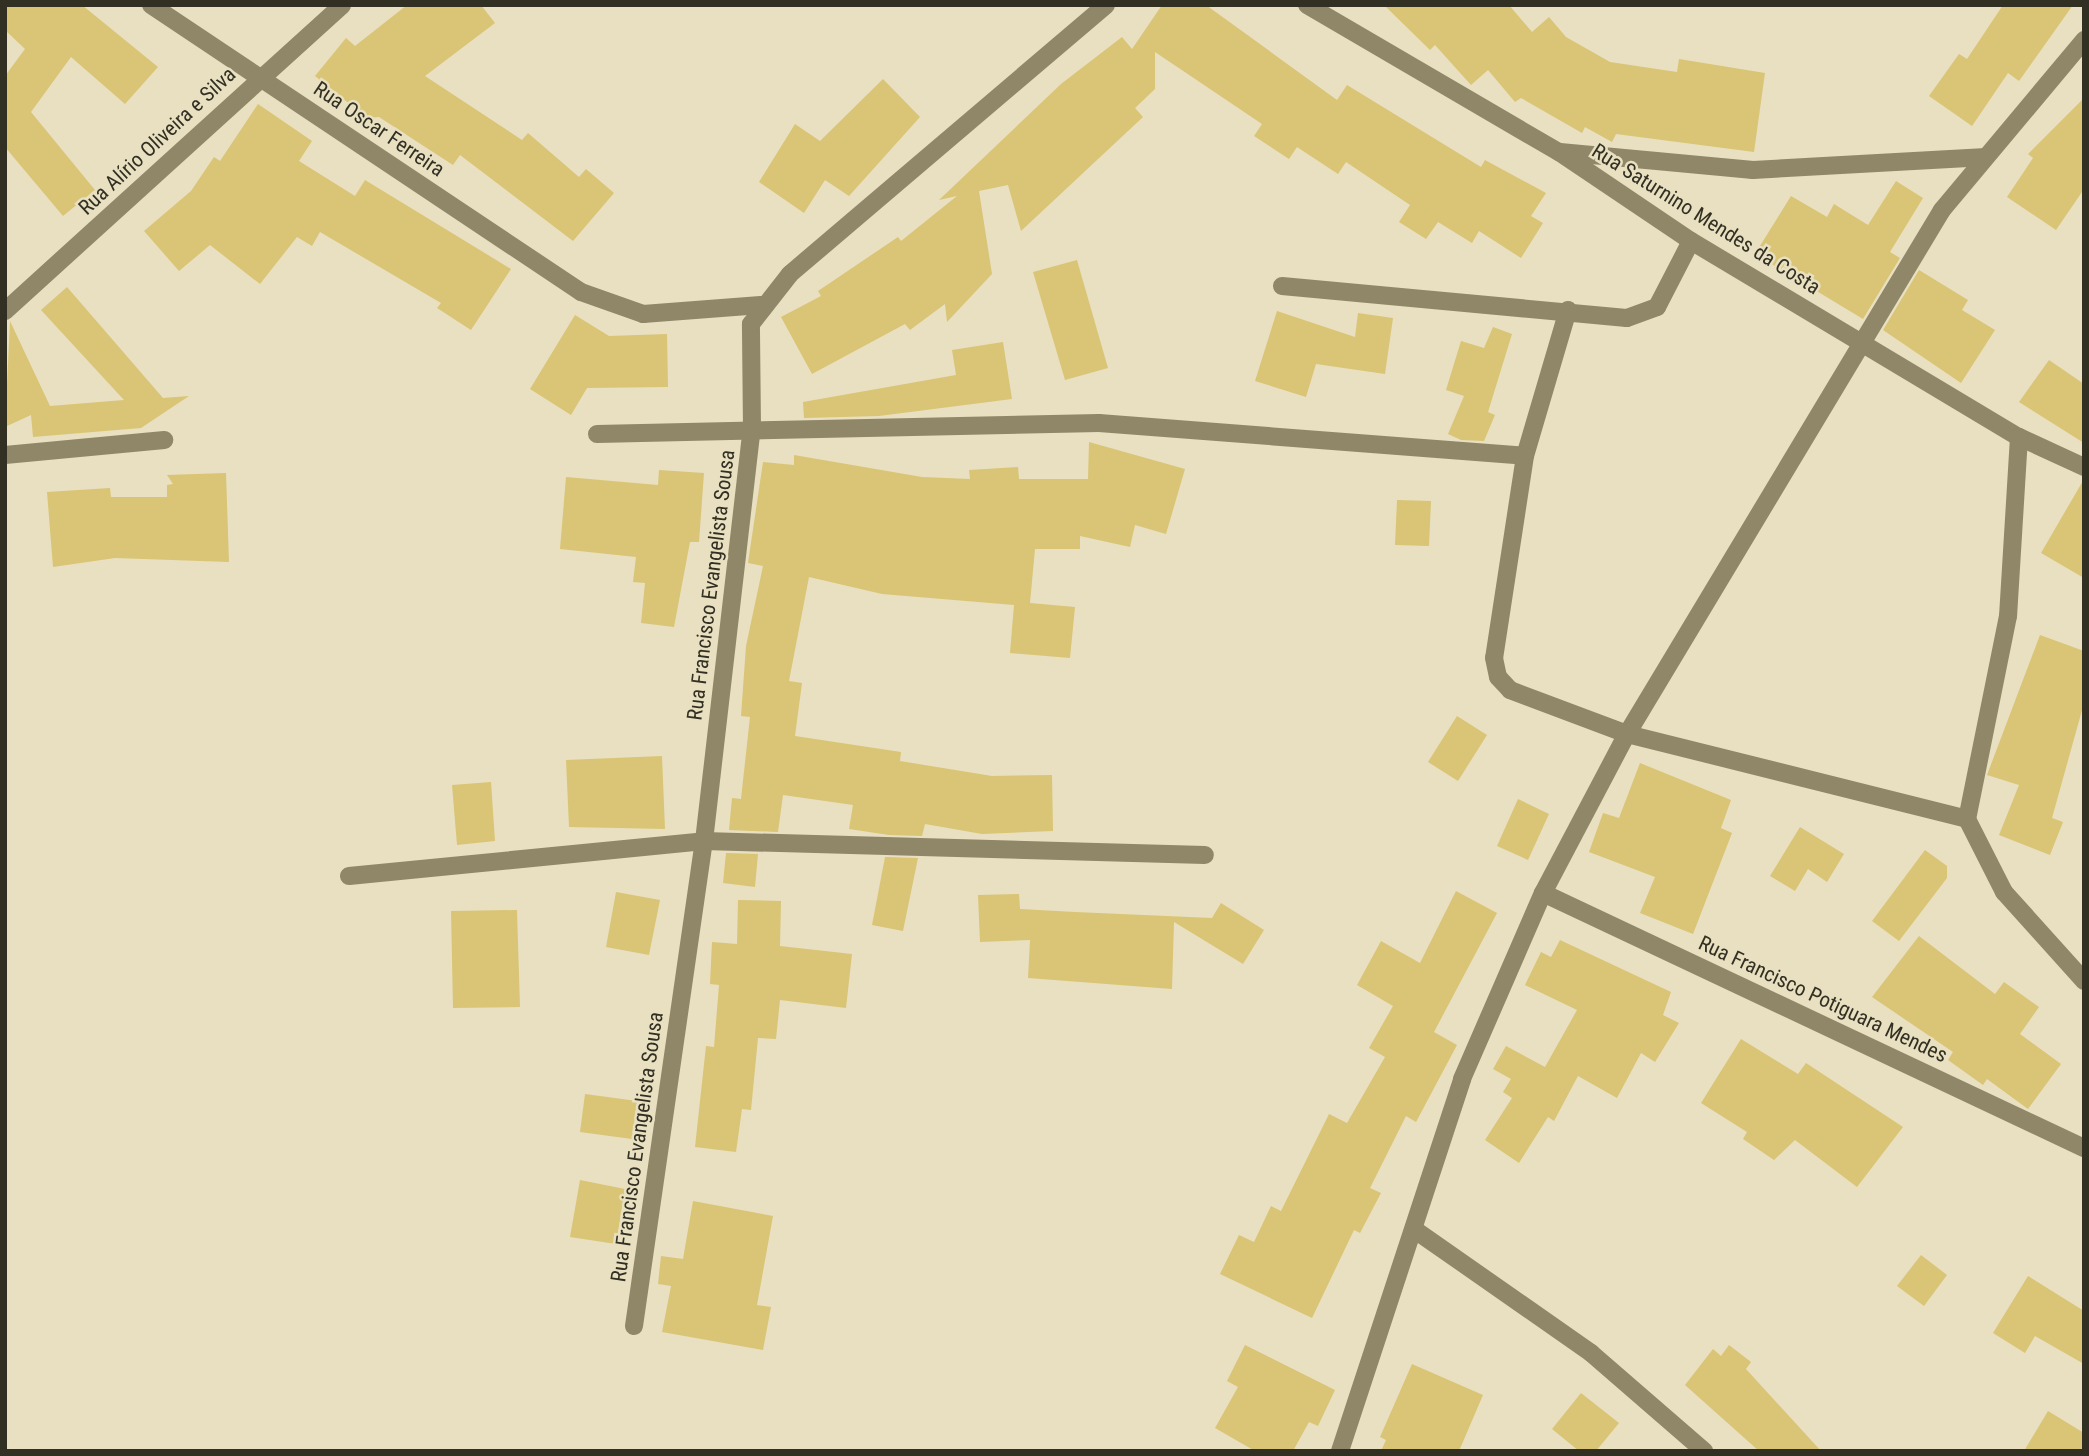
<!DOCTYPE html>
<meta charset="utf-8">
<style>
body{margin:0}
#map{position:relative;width:2089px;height:1456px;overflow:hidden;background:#e8e0c0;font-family:"Roboto Condensed",sans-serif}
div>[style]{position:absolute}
.building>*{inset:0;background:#d9c575}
.minor>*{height:18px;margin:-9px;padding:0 9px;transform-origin:9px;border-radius:9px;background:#8f8768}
span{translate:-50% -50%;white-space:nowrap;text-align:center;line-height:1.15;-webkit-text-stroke:5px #e8e0c0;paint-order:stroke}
.street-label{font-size:21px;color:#322f23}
.frame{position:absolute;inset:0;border:7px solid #322f23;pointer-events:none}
</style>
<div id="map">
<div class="building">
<div style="clip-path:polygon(5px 5px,82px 5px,158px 67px,125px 104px,71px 57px,31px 112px,95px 190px,63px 216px,5px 147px,5px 76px,25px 49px,5px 30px)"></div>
<div style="clip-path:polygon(407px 5px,481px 5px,495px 23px,425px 76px,522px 140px,528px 133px,579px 177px,586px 169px,614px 193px,573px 241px,460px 155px,453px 165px,379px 117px,367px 118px,315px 76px,346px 38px,355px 46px)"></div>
<div style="clip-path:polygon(1162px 5px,1206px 5px,1337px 100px,1347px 85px,1481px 167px,1485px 160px,1546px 193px,1531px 216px,1543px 223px,1521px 258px,1479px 231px,1472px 243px,1438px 222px,1426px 239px,1399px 222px,1410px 205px,1346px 162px,1338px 174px,1297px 147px,1289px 159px,1254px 136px,1262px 124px,1155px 52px,1155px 89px,1135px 108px,1143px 117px,1021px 231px,1008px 185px,979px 191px,992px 274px,947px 322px,945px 304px,910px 330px,905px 324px,812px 374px,781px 317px,821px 296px,818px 291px,898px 237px,901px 241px,957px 196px,939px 200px,1061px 84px,1122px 37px,1132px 49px)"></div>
<div style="clip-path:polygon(1384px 5px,1509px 5px,1532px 32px,1549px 17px,1566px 37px,1610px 62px,1677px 72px,1679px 59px,1765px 73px,1754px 152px,1616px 134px,1612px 142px,1585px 127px,1582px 133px,1521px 98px,1515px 102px,1488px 70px,1471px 85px,1435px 45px,1430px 50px)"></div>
<div style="clip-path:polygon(2003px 5px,2073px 5px,2019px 81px,2008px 73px,1972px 126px,1929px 96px,1959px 54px,1967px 59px)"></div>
<div style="clip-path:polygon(883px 79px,920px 117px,849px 196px,825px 180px,804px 213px,759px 182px,795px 124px,820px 141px)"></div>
<div style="clip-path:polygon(2084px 98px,2084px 189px,2056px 230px,2007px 197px,2033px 158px,2028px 154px)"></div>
<div style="clip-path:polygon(258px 104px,312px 141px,299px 161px,355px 196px,365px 180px,511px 269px,471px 330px,437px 308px,441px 303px,320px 232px,312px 246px,297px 237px,260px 284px,210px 245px,179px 271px,144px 231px,191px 191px,214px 157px,220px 161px)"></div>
<div style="clip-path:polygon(1896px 181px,1923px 198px,1890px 252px,1900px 258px,1863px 319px,1755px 254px,1791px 196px,1827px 217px,1834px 204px,1868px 225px)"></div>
<div style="clip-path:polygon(1077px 260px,1108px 368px,1065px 380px,1033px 272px)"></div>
<div style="clip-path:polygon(1919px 270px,1968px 300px,1962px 310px,1995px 330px,1961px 383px,1883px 330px)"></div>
<div style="clip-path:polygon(67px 287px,163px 398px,189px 396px,141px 428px,33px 437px,31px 415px,5px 427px,10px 321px,50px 406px,124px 400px,41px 310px)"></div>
<div style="clip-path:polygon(1277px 311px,1355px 337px,1358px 313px,1393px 318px,1385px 374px,1316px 364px,1306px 397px,1255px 381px)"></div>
<div style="clip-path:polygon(575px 315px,609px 336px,667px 334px,668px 387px,587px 388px,571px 415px,530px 389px)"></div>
<div style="clip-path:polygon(1493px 327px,1512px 334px,1488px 412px,1495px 415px,1484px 441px,1461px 440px,1448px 434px,1464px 396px,1446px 390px,1461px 341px,1484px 348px)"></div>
<div style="clip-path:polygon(1003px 342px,1012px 399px,879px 416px,804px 418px,803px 402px,956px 375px,952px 350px)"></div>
<div style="clip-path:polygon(2049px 360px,2084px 384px,2084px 443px,2019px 402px)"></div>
<div style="clip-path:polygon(1089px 442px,1185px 469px,1166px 534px,1135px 525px,1130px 547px,1080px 536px,1080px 549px,1035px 549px,1030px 603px,1075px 607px,1070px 658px,1010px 653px,1014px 605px,882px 594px,809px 577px,789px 681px,802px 683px,795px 736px,901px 752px,900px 761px,992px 776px,1052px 775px,1053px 831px,982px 834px,925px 824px,922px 836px,889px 835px,849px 829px,853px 805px,783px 795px,778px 832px,729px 830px,732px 798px,741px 799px,750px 717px,741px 716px,746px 646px,763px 566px,748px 563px,763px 462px,794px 465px,794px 455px,922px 477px,970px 479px,969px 470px,1018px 467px,1019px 479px,1088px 479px)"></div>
<div style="clip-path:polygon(659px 470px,704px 473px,699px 542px,690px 542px,674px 627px,641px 623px,645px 583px,633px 582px,636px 557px,560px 549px,566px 477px,658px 485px)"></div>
<div style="clip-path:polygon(226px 473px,229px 562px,115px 558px,53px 567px,47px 492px,110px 488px,111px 497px,167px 497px,167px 485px,173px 484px,167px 475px)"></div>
<div style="clip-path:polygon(2084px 479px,2084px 578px,2041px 553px)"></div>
<div style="clip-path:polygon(1397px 500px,1431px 501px,1429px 546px,1395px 545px)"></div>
<div style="clip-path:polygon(2040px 635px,2084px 651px,2084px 703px,2052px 818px,2063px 822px,2050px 855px,1999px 835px,2019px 785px,1987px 775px)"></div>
<div style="clip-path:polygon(1457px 716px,1487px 735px,1458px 781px,1428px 762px)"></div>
<div style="clip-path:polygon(662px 756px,665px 829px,569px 827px,566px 760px)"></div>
<div style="clip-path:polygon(1640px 763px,1731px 800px,1721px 828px,1732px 833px,1693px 934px,1640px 913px,1655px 877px,1589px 852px,1603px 813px,1619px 818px)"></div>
<div style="clip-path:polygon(491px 782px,495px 841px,457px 845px,452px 785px)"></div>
<div style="clip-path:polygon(1518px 799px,1549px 814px,1528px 860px,1497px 846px)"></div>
<div style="clip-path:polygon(1800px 827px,1844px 854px,1827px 882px,1808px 869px,1795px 891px,1770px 876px)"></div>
<div style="clip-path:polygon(1925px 850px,1947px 866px,1947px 878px,1899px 941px,1872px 921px)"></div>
<div style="clip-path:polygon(726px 853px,758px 854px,755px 887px,723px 883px)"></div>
<div style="clip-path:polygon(885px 857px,918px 858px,903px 931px,872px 925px)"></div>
<div style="clip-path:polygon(1456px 891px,1497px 913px,1434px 1032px,1457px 1045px,1416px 1122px,1406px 1116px,1370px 1188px,1381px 1193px,1360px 1233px,1354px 1230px,1312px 1318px,1220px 1274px,1239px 1235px,1254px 1242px,1271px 1206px,1281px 1211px,1329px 1114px,1347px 1123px,1385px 1057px,1369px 1048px,1393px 1006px,1357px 985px,1381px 941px,1420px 963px)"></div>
<div style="clip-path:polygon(616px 892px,660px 900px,649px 955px,606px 947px)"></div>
<div style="clip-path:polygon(1019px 894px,1020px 909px,1075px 912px,1212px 918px,1221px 903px,1264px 930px,1243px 964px,1174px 922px,1172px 989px,1028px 978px,1030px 940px,980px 942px,978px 895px)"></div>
<div style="clip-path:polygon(738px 900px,781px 901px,780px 946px,852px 954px,846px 1008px,780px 1000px,776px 1039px,758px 1038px,751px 1110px,742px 1109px,736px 1152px,695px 1147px,706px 1046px,714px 1047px,719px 985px,710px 984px,712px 942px,737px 944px)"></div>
<div style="clip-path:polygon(517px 910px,520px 1007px,453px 1008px,451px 911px)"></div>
<div style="clip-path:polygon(1919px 936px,1995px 994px,2004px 982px,2039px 1007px,2020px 1034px,2061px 1064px,2028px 1109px,1987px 1079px,1983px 1085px,1948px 1060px,1953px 1052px,1872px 997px)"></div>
<div style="clip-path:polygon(1560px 940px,1671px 992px,1663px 1015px,1679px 1023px,1655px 1062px,1641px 1053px,1617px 1098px,1578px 1076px,1554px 1121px,1548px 1117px,1519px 1163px,1485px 1140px,1512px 1098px,1503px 1092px,1511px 1079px,1493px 1069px,1506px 1046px,1545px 1067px,1577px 1010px,1525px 985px,1541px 952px,1551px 957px)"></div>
<div style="clip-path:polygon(1741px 1039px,1798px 1074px,1806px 1063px,1903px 1127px,1857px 1187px,1795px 1140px,1774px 1160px,1743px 1139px,1747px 1132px,1701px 1103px)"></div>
<div style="clip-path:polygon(585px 1094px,637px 1101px,632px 1139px,580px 1132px)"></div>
<div style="clip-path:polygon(580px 1180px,625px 1189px,616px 1244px,570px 1237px)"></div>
<div style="clip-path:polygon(693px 1201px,773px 1216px,757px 1305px,771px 1307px,763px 1350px,662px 1332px,671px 1286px,658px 1284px,661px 1256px,683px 1259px)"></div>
<div style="clip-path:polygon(1921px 1255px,1947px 1275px,1924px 1306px,1897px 1286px)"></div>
<div style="clip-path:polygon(2028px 1276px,2084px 1311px,2084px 1364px,2035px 1336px,2025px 1353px,1993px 1333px)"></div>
<div style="clip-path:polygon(1245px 1345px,1335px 1390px,1318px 1426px,1309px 1422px,1293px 1451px,1255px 1451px,1215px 1428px,1238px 1387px,1227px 1381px)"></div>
<div style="clip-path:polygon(1729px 1345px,1751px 1362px,1746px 1369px,1821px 1451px,1759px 1451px,1685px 1385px,1713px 1349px,1721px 1356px)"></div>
<div style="clip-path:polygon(1412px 1364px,1483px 1395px,1459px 1451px,1381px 1451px,1386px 1440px,1380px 1437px)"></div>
<div style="clip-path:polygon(1581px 1393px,1619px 1423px,1596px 1451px,1579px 1451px,1552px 1429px)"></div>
<div style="clip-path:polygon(2048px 1411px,2084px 1433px,2084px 1451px,2024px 1451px)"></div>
</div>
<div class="minor">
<div style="left:151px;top:5px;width:517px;rotate:33.72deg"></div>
<div style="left:581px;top:292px;width:66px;rotate:19.5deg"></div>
<div style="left:643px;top:314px;width:118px;rotate:-4.4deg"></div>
<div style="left:1307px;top:5px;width:292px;rotate:30.3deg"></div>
<div style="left:1559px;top:152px;width:159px;rotate:34deg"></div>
<div style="left:1691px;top:241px;width:382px;rotate:30.9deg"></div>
<div style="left:2019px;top:437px;width:72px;rotate:24.8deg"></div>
<div style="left:1560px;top:152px;width:194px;rotate:5.3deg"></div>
<div style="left:1753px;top:170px;width:229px;rotate:-3.2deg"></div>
<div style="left:1282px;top:286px;width:346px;rotate:5.3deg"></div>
<div style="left:1627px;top:318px;width:32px;rotate:-20deg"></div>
<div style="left:1657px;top:307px;width:74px;rotate:-62.7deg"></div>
<div style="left:1568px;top:310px;width:152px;rotate:106.4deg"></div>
<div style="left:1525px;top:456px;width:204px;rotate:98.7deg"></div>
<div style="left:1494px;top:658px;width:19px;rotate:78deg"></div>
<div style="left:1498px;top:677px;width:18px;rotate:47deg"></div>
<div style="left:1510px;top:690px;width:125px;rotate:20.6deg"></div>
<div style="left:1627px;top:734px;width:350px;rotate:14deg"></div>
<div style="left:5px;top:311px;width:455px;rotate:-42.2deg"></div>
<div style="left:597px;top:434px;width:502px;rotate:-1.26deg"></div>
<div style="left:1099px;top:423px;width:427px;rotate:4.4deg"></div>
<div style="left:2019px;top:437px;width:179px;rotate:93.5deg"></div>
<div style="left:2008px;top:616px;width:207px;rotate:101.4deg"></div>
<div style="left:1967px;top:819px;width:82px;rotate:63.1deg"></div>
<div style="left:2004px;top:892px;width:120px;rotate:48deg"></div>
<div style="left:5px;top:455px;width:160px;rotate:-5.4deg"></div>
<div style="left:349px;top:876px;width:357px;rotate:-5.6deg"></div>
<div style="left:704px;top:841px;width:501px;rotate:1.6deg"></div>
<div style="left:1543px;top:893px;width:598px;rotate:25.24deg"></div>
<div style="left:1415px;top:1230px;width:215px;rotate:34.9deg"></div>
<div style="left:1591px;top:1353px;width:150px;rotate:40.9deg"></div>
<div style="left:634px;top:1326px;width:490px;rotate:-81.8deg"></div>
<div style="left:704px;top:841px;width:416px;rotate:-83.4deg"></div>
<div style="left:752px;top:428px;width:104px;rotate:-90.6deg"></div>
<div style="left:751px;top:324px;width:63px;rotate:-52deg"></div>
<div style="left:790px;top:274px;width:415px;rotate:-40.4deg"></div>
<div style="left:1340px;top:1451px;width:391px;rotate:-71.8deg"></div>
<div style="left:1462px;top:1079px;width:203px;rotate:-66.5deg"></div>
<div style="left:1543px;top:893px;width:180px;rotate:-62.2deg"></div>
<div style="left:1627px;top:734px;width:611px;rotate:-58.99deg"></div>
<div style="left:1942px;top:210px;width:222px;rotate:-50.1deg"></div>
</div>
<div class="street-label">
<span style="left:379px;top:129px;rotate:34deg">Rua Oscar Ferreira</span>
<span style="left:157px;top:141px;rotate:-43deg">Rua Alírio Oliveira e Silva</span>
<span style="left:1706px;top:219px;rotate:32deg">Rua Saturnino Mendes da Costa</span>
<span style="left:711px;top:585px;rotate:-83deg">Rua Francisco Evangelista Sousa</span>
<span style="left:1823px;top:999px;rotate:25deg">Rua Francisco Potiguara Mendes</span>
<span style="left:637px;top:1147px;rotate:-82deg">Rua Francisco Evangelista Sousa</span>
</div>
<div class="frame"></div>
</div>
